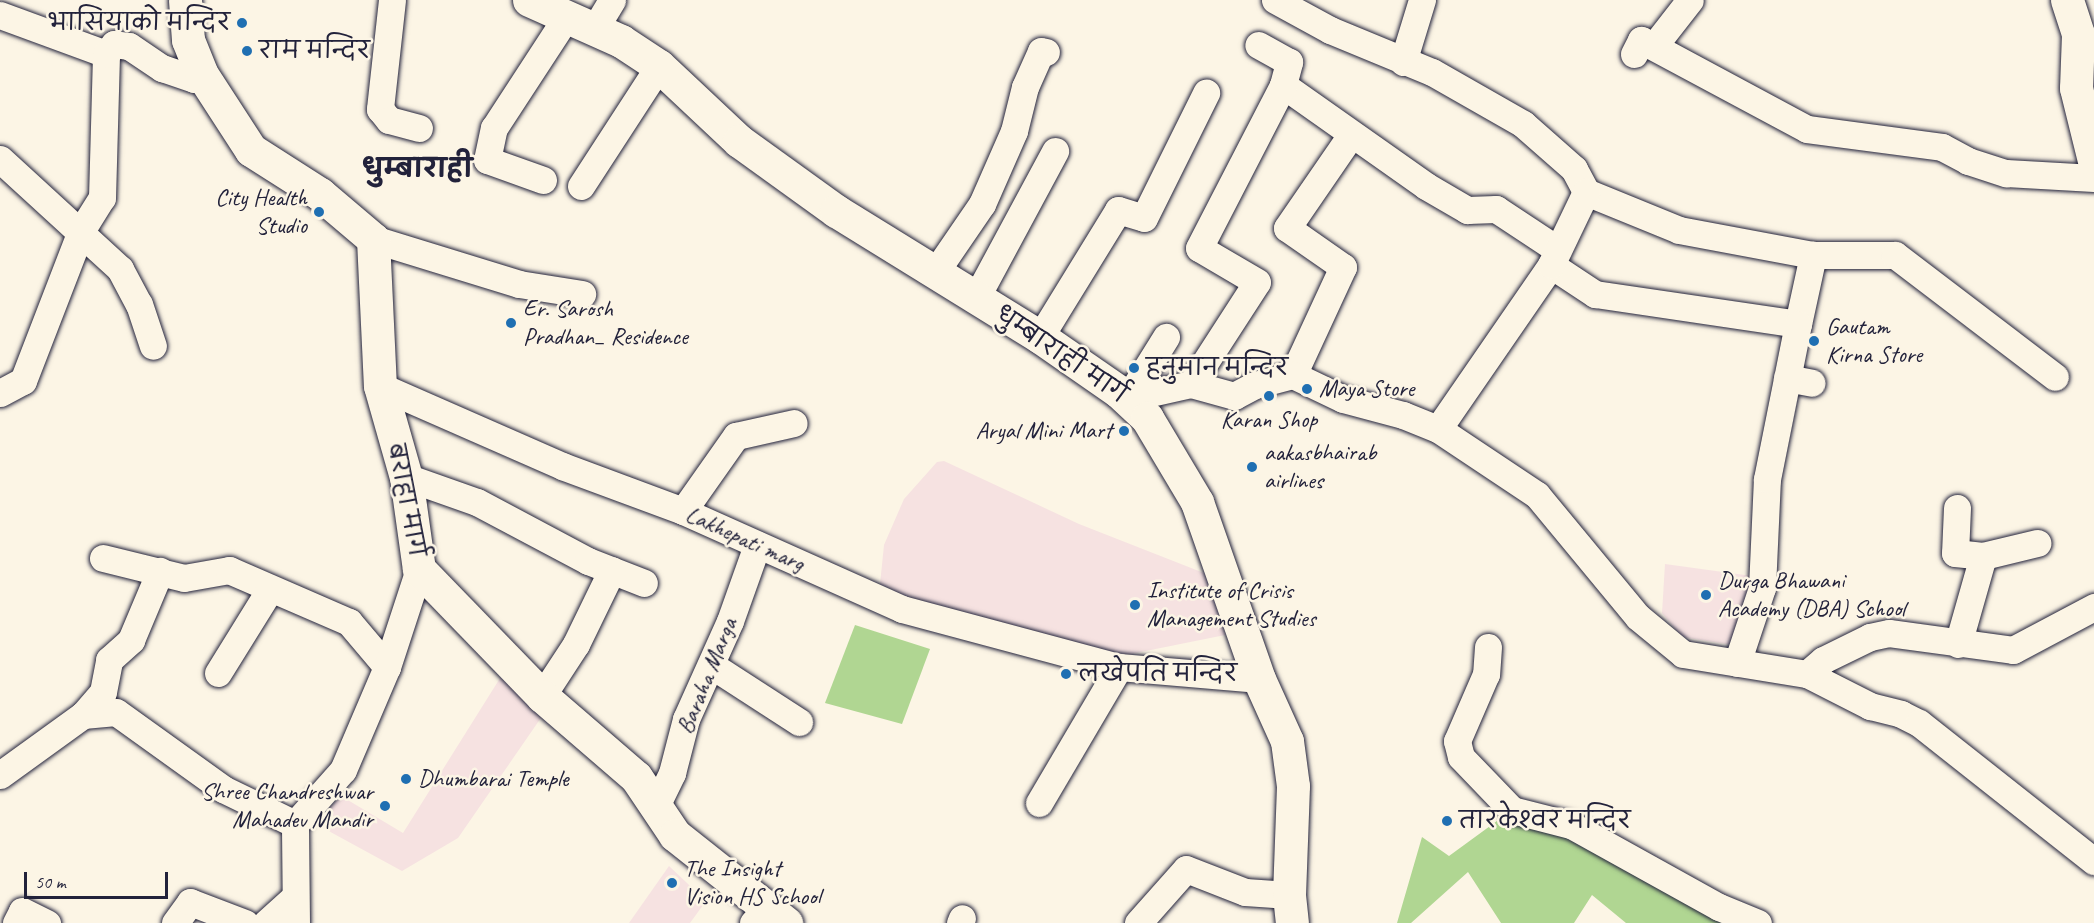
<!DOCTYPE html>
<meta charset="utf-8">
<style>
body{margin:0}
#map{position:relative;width:2094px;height:923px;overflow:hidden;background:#fcf5e5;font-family:Caveat,"Playpen Sans Deva",sans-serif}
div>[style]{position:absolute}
.built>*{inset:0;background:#f6e2e1}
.green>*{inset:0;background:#b0d692}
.roads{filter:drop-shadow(0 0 2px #22223b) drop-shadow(0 0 2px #22223b)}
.minor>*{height:27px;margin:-13.5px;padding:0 13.5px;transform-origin:13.5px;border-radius:13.5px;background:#fcf5e5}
.major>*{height:33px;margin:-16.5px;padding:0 16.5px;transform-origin:16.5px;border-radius:16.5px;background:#fcf5e5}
.dots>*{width:16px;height:16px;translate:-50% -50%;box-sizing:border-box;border:3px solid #fcf5e5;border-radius:50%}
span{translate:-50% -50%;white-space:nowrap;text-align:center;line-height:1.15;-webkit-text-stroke:5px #fcf5e5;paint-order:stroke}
.poi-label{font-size:24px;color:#22223b}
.right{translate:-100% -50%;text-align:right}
.left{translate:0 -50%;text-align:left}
.street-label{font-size:24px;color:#22223b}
.neighbourhood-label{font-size:26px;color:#22223b;font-weight:700}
.scale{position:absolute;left:24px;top:872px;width:144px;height:27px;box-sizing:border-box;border:3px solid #22223b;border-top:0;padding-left:8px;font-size:18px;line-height:21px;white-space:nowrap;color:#22223b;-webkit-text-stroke:4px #fcf5e5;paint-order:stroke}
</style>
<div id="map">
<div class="built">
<div style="clip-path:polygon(944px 461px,1079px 524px,1209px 575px,1225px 635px,1121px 656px,879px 594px,884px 545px,904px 499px,937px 462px)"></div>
<div style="clip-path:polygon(1665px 564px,1752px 576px,1739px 646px,1682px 637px,1662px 613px)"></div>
<div style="clip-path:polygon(502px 675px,545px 712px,458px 838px,402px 871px,314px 823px,341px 796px,403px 833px)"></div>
<div style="clip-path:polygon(669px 866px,706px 901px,690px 923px,629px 923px)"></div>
</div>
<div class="green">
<div style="clip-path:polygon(855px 625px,930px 649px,902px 724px,825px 703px)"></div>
<div style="clip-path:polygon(1512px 810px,1753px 923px,1626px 923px,1592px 895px,1574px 923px,1501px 923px,1468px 872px,1411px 923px,1397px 923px,1422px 837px,1449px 856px)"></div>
</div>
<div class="roads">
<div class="minor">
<div style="left:392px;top:0;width:110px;rotate:96.3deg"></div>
<div style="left:380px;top:109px;width:14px;rotate:51deg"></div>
<div style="left:389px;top:120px;width:31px;rotate:15deg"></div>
<div style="left:1275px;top:0;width:63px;rotate:28.6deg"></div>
<div style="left:1330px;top:30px;width:110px;rotate:22.4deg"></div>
<div style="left:1432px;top:72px;width:105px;rotate:29.7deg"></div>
<div style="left:1523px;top:124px;width:68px;rotate:41.4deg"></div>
<div style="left:1574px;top:169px;width:26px;rotate:62deg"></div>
<div style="left:1586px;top:192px;width:100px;rotate:22.2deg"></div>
<div style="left:1679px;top:230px;width:136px;rotate:10.6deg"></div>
<div style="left:1813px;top:255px;width:82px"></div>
<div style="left:1895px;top:255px;width:201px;rotate:37.3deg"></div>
<div style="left:0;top:15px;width:113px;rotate:20.2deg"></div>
<div style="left:594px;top:30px;width:35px;rotate:-59deg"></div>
<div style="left:1654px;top:46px;width:58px;rotate:-52deg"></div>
<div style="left:1634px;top:54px;width:16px;rotate:-63deg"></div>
<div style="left:1641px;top:40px;width:188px;rotate:28.2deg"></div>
<div style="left:1807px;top:129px;width:136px;rotate:7.6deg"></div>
<div style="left:1942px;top:147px;width:30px;rotate:28deg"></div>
<div style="left:1968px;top:161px;width:40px;rotate:18deg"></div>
<div style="left:2006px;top:173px;width:88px;rotate:3.3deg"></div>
<div style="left:1403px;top:62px;width:65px;rotate:-73deg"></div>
<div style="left:1283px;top:85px;width:175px;rotate:35.2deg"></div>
<div style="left:1426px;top:186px;width:48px;rotate:30.3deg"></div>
<div style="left:1467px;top:210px;width:29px;rotate:-2deg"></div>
<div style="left:1496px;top:209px;width:74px;rotate:33.5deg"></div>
<div style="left:0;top:159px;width:163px;rotate:42.5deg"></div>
<div style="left:120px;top:269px;width:40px;rotate:62deg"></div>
<div style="left:139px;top:304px;width:44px;rotate:71.6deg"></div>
<div style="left:543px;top:180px;width:59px;rotate:-160.3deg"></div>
<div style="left:487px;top:160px;width:33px;rotate:-78deg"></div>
<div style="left:494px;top:128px;width:130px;rotate:-56.9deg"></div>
<div style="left:581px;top:186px;width:143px;rotate:-57deg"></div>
<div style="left:373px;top:239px;width:153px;rotate:17.1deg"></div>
<div style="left:519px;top:284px;width:64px;rotate:9deg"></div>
<div style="left:1551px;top:265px;width:53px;rotate:33.4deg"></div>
<div style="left:1595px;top:294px;width:205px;rotate:8.4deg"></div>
<div style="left:1798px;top:324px;width:71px;rotate:-77.7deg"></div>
<div style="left:934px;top:274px;width:85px;rotate:-55.6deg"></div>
<div style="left:982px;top:204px;width:80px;rotate:-66.3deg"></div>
<div style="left:1014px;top:131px;width:45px;rotate:-76deg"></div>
<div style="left:1025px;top:87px;width:39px;rotate:-66deg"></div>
<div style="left:1041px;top:51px;width:5px;rotate:11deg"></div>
<div style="left:976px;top:298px;width:167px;rotate:-61.7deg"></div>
<div style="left:1040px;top:337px;width:149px;rotate:-58.4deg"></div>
<div style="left:1118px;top:210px;width:27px;rotate:17deg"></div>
<div style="left:1144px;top:218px;width:140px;rotate:-63.6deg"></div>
<div style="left:1293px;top:375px;width:119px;rotate:-65.2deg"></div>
<div style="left:1343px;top:267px;width:68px;rotate:-145.1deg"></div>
<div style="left:1287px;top:228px;width:113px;rotate:-55.5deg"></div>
<div style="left:1787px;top:378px;width:25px;rotate:11deg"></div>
<div style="left:1191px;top:384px;width:121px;rotate:-57.1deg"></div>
<div style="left:1257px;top:282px;width:67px;rotate:-149.6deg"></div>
<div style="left:1199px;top:248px;width:183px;rotate:-62.7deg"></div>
<div style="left:1283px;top:85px;width:24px;rotate:-75deg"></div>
<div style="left:1289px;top:62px;width:35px;rotate:-151deg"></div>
<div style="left:380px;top:386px;width:199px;rotate:23.7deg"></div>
<div style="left:562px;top:466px;width:129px;rotate:20.4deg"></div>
<div style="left:683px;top:511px;width:240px;rotate:24.1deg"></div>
<div style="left:902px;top:609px;width:225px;rotate:15deg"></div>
<div style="left:1119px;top:667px;width:141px;rotate:4.9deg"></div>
<div style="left:0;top:393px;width:26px;rotate:-28deg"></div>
<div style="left:23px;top:381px;width:161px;rotate:-68.9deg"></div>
<div style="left:81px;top:231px;width:39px;rotate:-58deg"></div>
<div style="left:102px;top:198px;width:144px;rotate:-88.4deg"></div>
<div style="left:106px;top:54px;width:13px;rotate:-51deg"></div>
<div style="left:114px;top:44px;width:15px;rotate:8deg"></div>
<div style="left:129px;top:46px;width:40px;rotate:34deg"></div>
<div style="left:162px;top:68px;width:34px;rotate:19deg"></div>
<div style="left:194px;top:79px;width:9px;rotate:-41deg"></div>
<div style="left:1128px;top:398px;width:65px;rotate:-12.5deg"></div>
<div style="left:1191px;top:384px;width:45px;rotate:15.6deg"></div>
<div style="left:1234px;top:396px;width:24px;rotate:-28deg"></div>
<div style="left:1255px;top:385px;width:39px;rotate:-15deg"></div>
<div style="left:1293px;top:375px;width:55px;rotate:25.6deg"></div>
<div style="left:1343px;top:399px;width:62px;rotate:14.9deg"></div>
<div style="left:1403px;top:415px;width:38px;rotate:22deg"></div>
<div style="left:1438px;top:429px;width:119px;rotate:33.7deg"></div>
<div style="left:1537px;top:495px;width:158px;rotate:50.4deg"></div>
<div style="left:1638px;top:617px;width:58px;rotate:39.4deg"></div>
<div style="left:1683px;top:654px;width:126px;rotate:9.2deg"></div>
<div style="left:1807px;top:674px;width:71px;rotate:26.9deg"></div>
<div style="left:1870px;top:706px;width:32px;rotate:14deg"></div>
<div style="left:1901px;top:714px;width:20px;rotate:27deg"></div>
<div style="left:1919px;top:723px;width:223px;rotate:38.3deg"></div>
<div style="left:1128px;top:398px;width:72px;rotate:-58.1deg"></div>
<div style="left:1438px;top:429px;width:199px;rotate:-55.4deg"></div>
<div style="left:1551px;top:265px;width:81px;rotate:-64.4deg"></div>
<div style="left:406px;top:477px;width:75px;rotate:19.4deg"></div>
<div style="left:477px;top:502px;width:126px;rotate:28deg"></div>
<div style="left:588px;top:561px;width:60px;rotate:21.4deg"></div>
<div style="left:1957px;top:508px;width:45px;rotate:92.5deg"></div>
<div style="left:1955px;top:553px;width:28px;rotate:6deg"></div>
<div style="left:683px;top:511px;width:92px;rotate:-54.8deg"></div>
<div style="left:736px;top:436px;width:59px;rotate:-12.6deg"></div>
<div style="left:103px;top:558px;width:83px;rotate:13.9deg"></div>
<div style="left:184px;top:578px;width:46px;rotate:-10.1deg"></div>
<div style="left:229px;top:570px;width:131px;rotate:23.4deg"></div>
<div style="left:349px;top:622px;width:59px;rotate:49.8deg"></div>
<div style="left:1958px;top:644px;width:91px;rotate:-74.1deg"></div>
<div style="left:1983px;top:556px;width:56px;rotate:-13.5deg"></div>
<div style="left:1488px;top:647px;width:27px;rotate:94deg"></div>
<div style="left:1486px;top:674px;width:73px;rotate:113.4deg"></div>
<div style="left:1457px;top:741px;width:16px;rotate:76deg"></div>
<div style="left:1461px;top:757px;width:74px;rotate:46.1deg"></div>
<div style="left:1512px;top:810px;width:61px;rotate:14.3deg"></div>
<div style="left:1571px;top:825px;width:169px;rotate:29deg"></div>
<div style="left:1719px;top:907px;width:42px;rotate:22.3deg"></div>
<div style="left:1737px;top:663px;width:79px;rotate:-71.6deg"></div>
<div style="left:1762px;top:588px;width:109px;rotate:-87.4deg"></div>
<div style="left:1767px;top:479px;width:158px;rotate:-78.7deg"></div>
<div style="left:711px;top:665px;width:105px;rotate:32.9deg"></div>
<div style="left:218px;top:673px;width:99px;rotate:-58.2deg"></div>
<div style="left:1807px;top:674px;width:21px;rotate:-41deg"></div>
<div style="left:1823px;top:660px;width:52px;rotate:-26.1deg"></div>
<div style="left:1870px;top:637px;width:19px;rotate:-12deg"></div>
<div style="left:1889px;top:633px;width:125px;rotate:7.8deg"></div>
<div style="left:2013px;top:650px;width:92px;rotate:-28deg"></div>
<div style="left:542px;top:696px;width:62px;rotate:-56.8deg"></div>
<div style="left:576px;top:644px;width:82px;rotate:-64.1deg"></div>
<div style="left:83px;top:715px;width:30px;rotate:-49deg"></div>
<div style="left:103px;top:692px;width:33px;rotate:-79deg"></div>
<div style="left:109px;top:660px;width:30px;rotate:-42deg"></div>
<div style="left:131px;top:640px;width:75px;rotate:-67.2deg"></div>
<div style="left:0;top:775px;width:102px;rotate:-35.9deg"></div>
<div style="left:83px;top:715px;width:33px;rotate:-5deg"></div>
<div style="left:116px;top:712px;width:132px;rotate:35.7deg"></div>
<div style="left:223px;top:789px;width:80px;rotate:25.9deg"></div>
<div style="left:1039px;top:803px;width:158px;rotate:-59.5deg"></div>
<div style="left:656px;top:806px;width:37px;rotate:-64deg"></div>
<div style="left:672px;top:773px;width:56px;rotate:-75.5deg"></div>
<div style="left:686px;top:719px;width:107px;rotate:-65.8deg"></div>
<div style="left:730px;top:621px;width:81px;rotate:-70.4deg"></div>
<div style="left:16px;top:923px;width:13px;rotate:-63deg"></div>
<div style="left:22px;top:911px;width:28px;rotate:26deg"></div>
<div style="left:175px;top:923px;width:26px;rotate:-54deg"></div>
<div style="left:190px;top:902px;width:59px;rotate:20.9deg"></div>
<div style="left:266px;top:923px;width:38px;rotate:-42deg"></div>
<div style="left:296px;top:923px;width:99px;rotate:-90.6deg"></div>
<div style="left:295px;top:824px;width:72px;rotate:-48.4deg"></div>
<div style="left:343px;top:770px;width:112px;rotate:-66.9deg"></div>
<div style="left:387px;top:667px;width:103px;rotate:-71.9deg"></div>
<div style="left:753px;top:923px;width:22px;rotate:-47deg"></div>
<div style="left:960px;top:923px;width:5px;rotate:-68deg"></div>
<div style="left:1138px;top:923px;width:72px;rotate:-48.4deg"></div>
<div style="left:1186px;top:869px;width:63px;rotate:21.3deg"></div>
<div style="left:1245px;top:892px;width:44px;rotate:3.9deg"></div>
</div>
<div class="major">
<div style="left:185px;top:0;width:40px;rotate:85.7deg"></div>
<div style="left:188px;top:40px;width:35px;rotate:68deg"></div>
<div style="left:201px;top:73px;width:92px;rotate:57deg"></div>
<div style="left:251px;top:150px;width:82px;rotate:32.5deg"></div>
<div style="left:320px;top:194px;width:70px;rotate:40.3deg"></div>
<div style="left:373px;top:239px;width:147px;rotate:87.3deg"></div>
<div style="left:380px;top:386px;width:95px;rotate:74.1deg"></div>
<div style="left:406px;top:477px;width:93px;rotate:82deg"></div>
<div style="left:419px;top:569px;width:177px;rotate:45.9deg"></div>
<div style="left:542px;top:696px;width:124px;rotate:40.8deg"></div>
<div style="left:636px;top:777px;width:70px;rotate:56.1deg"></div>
<div style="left:675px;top:835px;width:142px;rotate:38.4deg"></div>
<div style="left:529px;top:0;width:101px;rotate:24deg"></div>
<div style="left:621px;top:41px;width:45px;rotate:33.3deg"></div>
<div style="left:659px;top:66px;width:110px;rotate:43.2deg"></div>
<div style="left:739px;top:141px;width:120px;rotate:35.8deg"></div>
<div style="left:836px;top:211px;width:240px;rotate:31.7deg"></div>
<div style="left:1040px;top:337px;width:95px;rotate:34.7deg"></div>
<div style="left:1118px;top:391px;width:40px;rotate:43deg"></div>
<div style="left:1147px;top:418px;width:98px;rotate:59.2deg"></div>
<div style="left:1197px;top:502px;width:188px;rotate:70.7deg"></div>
<div style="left:1259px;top:679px;width:68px;rotate:65.7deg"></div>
<div style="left:1287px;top:741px;width:45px;rotate:82.4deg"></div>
<div style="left:1293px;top:786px;width:109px;rotate:92.1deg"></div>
<div style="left:1289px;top:895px;width:28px;rotate:84deg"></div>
<div style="left:2067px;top:0;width:36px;rotate:72deg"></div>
<div style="left:2078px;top:34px;width:54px;rotate:92.1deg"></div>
<div style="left:2076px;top:88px;width:75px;rotate:76.1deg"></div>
</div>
</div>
<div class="dots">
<div style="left:242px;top:23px;background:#1f6fb2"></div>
<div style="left:247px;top:51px;background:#1f6fb2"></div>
<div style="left:319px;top:212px;background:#1f6fb2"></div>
<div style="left:511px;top:323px;background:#1f6fb2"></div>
<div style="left:1814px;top:341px;background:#1f6fb2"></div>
<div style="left:1134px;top:368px;background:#1f6fb2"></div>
<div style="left:1307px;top:389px;background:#1f6fb2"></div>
<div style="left:1269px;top:396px;background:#1f6fb2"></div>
<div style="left:1124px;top:431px;background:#1f6fb2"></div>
<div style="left:1252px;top:467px;background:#1f6fb2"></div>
<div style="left:1706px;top:595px;background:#1f6fb2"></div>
<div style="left:1135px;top:605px;background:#1f6fb2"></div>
<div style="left:1066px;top:674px;background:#1f6fb2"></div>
<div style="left:406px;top:779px;background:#1f6fb2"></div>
<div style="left:385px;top:806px;background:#1f6fb2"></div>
<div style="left:1447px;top:821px;background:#1f6fb2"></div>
<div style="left:672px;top:883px;background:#1f6fb2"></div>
</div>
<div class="poi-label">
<span class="right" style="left:230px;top:23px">भासियाको मन्दिर</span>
<span class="left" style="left:259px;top:51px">राम मन्दिर</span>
<span class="right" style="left:307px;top:212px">City Health<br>Studio</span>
<span class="left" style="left:523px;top:323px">Er. Sarosh<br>Pradhan_ Residence</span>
<span class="left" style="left:1826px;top:341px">Gautam<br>Kirna Store</span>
<span class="left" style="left:1146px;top:368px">हनुमान मन्दिर</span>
<span class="left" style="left:1319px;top:389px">Maya Store</span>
<span style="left:1269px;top:420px">Karan Shop</span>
<span class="right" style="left:1112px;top:431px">Aryal Mini Mart</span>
<span class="left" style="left:1264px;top:467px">aakasbhairab<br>airlines</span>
<span class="left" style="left:1718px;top:595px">Durga Bhawani<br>Academy (DBA) School</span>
<span class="left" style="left:1147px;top:605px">Institute of Crisis<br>Management Studies</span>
<span class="left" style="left:1078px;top:674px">लखेपति मन्दिर</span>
<span class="left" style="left:418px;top:779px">Dhumbarai Temple</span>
<span class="right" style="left:373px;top:806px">Shree Chandreshwar<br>Mahadev Mandir</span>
<span class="left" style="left:1459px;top:821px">तारकेश्वर मन्दिर</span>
<span class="left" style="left:684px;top:883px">The Insight<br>Vision HS School</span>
</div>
<div class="street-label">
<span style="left:1061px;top:355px;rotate:34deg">धुम्बाराही मार्ग</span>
<span style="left:406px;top:500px;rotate:79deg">बराहा मार्ग</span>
<span style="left:745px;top:539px;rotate:24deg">Lakhepati marg</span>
<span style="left:707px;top:676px;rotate:-68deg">Baraha Marga</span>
</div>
<div class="neighbourhood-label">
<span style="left:417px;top:169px">धुम्बाराही</span>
</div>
<div class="scale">50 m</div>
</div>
